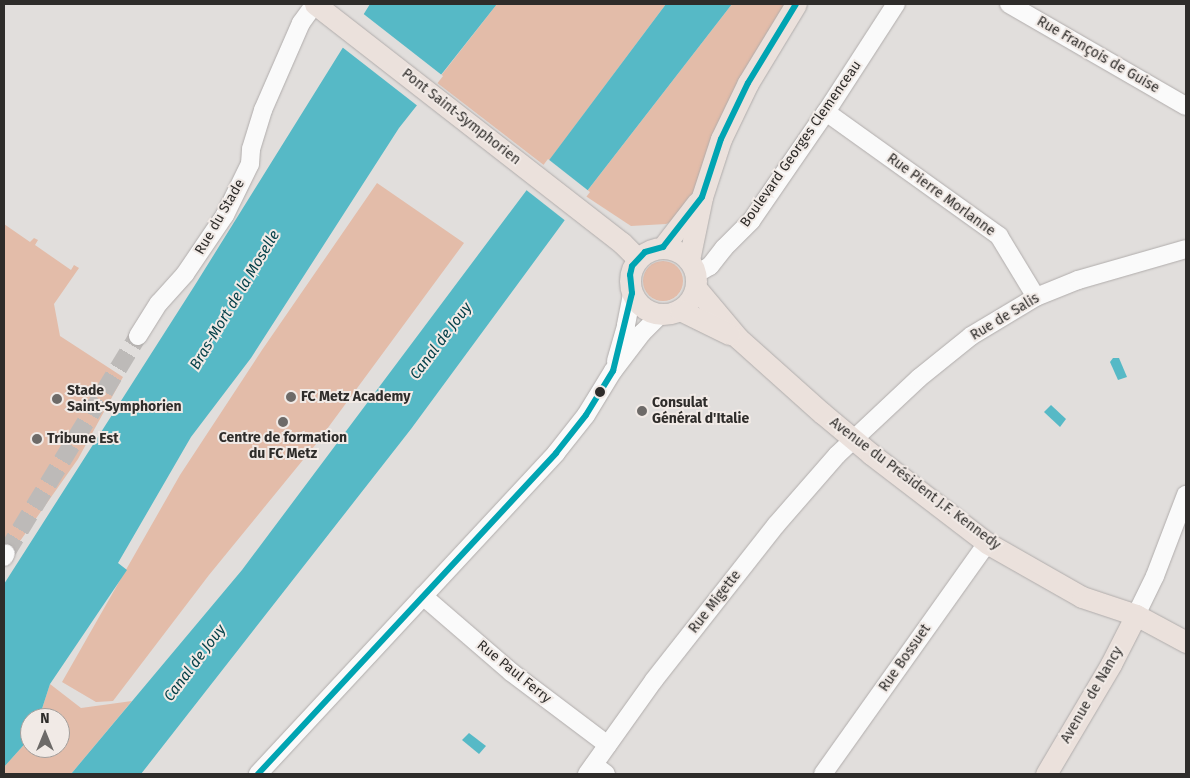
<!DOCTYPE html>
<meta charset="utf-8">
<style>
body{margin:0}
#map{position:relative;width:1190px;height:778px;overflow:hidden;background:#e1dedc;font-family:"Fira Sans",sans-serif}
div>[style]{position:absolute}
.green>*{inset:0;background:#e3bca9}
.round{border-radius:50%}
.water>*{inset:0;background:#56b9c6}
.pier>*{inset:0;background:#e1dedc}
.minor-tunnel>*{height:18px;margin-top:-9px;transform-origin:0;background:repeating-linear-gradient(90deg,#bdbab8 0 18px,transparent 0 27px)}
.roads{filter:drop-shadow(0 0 1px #b0acab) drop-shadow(0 0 1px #b0acab)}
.minor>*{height:18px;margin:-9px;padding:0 9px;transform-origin:9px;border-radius:9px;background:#fafafa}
.major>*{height:21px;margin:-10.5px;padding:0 10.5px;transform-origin:10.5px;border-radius:10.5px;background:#ebe1dc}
.major>.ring{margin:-10.5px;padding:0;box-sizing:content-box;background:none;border:21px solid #ebe1dc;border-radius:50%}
.bus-1>*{height:6px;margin:-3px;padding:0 3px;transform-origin:3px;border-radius:3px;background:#00a4b2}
.dots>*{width:14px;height:14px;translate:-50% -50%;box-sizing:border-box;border:2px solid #f1eae6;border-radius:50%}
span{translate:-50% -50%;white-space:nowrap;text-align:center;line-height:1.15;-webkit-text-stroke:4px #f1eae6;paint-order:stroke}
.street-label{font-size:14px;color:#2e2c2a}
.poi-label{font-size:14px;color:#2e2c2a;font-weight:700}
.left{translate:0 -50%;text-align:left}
.water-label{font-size:15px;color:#054149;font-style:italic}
.frame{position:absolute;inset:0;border:5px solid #2e2c2a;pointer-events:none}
.north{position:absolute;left:20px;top:708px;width:50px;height:50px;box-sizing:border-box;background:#f1eae6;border:1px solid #a39e9b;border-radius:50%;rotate:0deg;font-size:14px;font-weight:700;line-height:20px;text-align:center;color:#2e2c2a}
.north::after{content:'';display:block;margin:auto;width:18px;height:22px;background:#6d6a68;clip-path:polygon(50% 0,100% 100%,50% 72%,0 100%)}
</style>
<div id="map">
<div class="green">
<div style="clip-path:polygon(497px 4px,666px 4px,545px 166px,436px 82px)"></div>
<div style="clip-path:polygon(732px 4px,799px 4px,702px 197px,676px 220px,666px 224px,631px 226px,584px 195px)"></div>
<div style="clip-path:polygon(377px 183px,464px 243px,316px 444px,209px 575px,113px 701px,96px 702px,62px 682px,180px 475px,262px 350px)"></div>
<div style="clip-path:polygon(4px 224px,30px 242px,34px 238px,38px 240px,35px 245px,71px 270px,74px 265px,79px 268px,54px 304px,60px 336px,123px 377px,78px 459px,13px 551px,4px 545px)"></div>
<div class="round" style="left:643px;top:261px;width:40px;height:40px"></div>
<div style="clip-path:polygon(50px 684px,81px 708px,132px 701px,71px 774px,4px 774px,4px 767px,30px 738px,30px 748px,60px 748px,60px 718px,39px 718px)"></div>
</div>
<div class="water">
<div style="clip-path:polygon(370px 4px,497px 4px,399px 128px,251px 358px,191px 437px,118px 563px,127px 570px,50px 684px,39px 718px,30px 718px,30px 738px,4px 767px,4px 584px,195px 285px)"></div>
<div style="clip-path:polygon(666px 4px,732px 4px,570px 213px,411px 429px,141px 774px,71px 774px,242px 570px)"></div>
<div style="clip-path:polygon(1113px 358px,1119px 358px,1127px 377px,1118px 380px,1110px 362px)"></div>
<div style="clip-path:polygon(1051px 405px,1066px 419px,1060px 427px,1044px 412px)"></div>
<div style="clip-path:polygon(469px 733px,486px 746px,479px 754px,462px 740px)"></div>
</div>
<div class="pier">
<div style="clip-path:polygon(361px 12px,443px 76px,419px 107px,342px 47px)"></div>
<div style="clip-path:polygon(548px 159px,590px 192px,567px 222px,525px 189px)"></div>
</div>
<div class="minor-tunnel">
<div style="left:6px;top:553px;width:254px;rotate:-58.7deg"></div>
</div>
<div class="roads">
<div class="minor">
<div style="left:1009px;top:4px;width:204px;rotate:30deg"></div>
<div style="left:826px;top:112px;width:213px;rotate:35.6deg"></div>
<div style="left:999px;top:236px;width:71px;rotate:58.8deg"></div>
<div style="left:696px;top:274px;width:16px;rotate:-30deg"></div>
<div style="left:710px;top:266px;width:23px;rotate:-52deg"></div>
<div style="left:724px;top:248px;width:38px;rotate:-45deg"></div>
<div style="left:751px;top:221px;width:132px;rotate:-55.5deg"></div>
<div style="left:826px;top:112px;width:129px;rotate:-57.1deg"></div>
<div style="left:138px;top:336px;width:39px;rotate:-58deg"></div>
<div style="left:159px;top:303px;width:39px;rotate:-48deg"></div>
<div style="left:185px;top:274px;width:71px;rotate:-55.9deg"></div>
<div style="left:225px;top:215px;width:57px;rotate:-63.9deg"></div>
<div style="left:250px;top:164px;width:15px;rotate:-86deg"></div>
<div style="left:251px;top:149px;width:41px;rotate:-72.9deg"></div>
<div style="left:263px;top:110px;width:95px;rotate:-66.4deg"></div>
<div style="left:301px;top:23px;width:24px;rotate:-54deg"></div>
<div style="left:616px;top:361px;width:37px;rotate:-74deg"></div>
<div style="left:626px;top:325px;width:33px;rotate:-79deg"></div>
<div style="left:4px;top:557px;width:4px;rotate:-63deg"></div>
<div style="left:423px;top:596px;width:116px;rotate:40.8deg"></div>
<div style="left:511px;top:672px;width:121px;rotate:37deg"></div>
<div style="left:1136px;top:615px;width:43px;rotate:-64deg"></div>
<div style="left:1155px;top:576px;width:87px;rotate:-69.1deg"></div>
<div style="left:594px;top:765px;width:15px;rotate:37deg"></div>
<div style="left:258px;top:774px;width:438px;rotate:-47.1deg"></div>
<div style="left:556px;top:453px;width:48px;rotate:-51.7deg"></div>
<div style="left:586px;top:415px;width:52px;rotate:-58.5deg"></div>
<div style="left:613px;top:371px;width:48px;rotate:-52.7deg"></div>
<div style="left:642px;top:333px;width:27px;rotate:-45deg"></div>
<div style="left:587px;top:774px;width:115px;rotate:-54.5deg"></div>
<div style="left:654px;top:680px;width:197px;rotate:-51.8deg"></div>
<div style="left:776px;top:525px;width:93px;rotate:-48.9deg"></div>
<div style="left:837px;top:455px;width:112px;rotate:-43.2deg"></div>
<div style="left:919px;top:378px;width:67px;rotate:-38.9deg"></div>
<div style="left:971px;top:336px;width:76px;rotate:-31deg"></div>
<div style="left:1036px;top:297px;width:45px;rotate:-22deg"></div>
<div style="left:1078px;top:280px;width:112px;rotate:-16deg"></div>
<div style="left:823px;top:774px;width:283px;rotate:-54.6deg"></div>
</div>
<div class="major">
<div style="left:315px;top:4px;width:389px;rotate:37.9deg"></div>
<div style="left:622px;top:243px;width:21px;rotate:45deg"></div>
<div style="left:663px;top:247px;width:56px;rotate:-52.3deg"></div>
<div class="ring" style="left:630px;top:248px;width:45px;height:45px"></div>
<div style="left:689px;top:260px;width:64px;rotate:-78.3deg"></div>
<div style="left:702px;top:197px;width:61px;rotate:-71.9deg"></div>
<div style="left:721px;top:139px;width:62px;rotate:-64.3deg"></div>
<div style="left:748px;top:83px;width:92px;rotate:-58.7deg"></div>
<div style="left:696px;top:288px;width:65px;rotate:50deg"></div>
<div style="left:738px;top:338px;width:113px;rotate:41.8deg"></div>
<div style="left:822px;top:413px;width:64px;rotate:39.9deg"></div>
<div style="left:871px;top:454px;width:146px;rotate:37.5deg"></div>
<div style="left:987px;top:543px;width:109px;rotate:29.6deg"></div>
<div style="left:1082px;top:597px;width:57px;rotate:18.4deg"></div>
<div style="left:1136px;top:615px;width:57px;rotate:28.4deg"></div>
<div style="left:680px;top:310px;width:55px;rotate:26.1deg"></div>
<div style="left:1046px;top:774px;width:128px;rotate:-59.4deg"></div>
<div style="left:1111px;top:664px;width:55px;rotate:-63deg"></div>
</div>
</div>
<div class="bus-1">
<div style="left:258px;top:774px;width:438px;rotate:-47.1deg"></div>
<div style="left:556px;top:453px;width:48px;rotate:-51.7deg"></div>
<div style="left:586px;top:415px;width:52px;rotate:-58.5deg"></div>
<div style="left:613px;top:371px;width:80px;rotate:-76.3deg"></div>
<div style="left:632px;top:293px;width:18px;rotate:-96deg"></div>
<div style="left:630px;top:275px;width:9px;rotate:-77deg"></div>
<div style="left:632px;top:266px;width:19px;rotate:-47deg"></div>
<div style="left:645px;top:252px;width:19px;rotate:-16deg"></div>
<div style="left:663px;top:247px;width:63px;rotate:-52deg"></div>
<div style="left:702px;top:197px;width:61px;rotate:-71.9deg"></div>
<div style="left:721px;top:139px;width:62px;rotate:-64.3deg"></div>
<div style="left:748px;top:83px;width:92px;rotate:-58.7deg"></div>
</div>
<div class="dots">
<div style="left:600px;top:392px;background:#2e2c2a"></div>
<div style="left:291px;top:397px;background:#6d6a68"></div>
<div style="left:57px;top:399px;background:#6d6a68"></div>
<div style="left:642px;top:411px;background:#6d6a68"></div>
<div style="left:283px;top:422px;background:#6d6a68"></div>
<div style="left:37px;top:439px;background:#6d6a68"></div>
</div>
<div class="street-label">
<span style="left:1098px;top:55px;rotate:30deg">Rue François de Guise</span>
<span style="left:461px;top:117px;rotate:38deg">Pont Saint-Symphorien</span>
<span style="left:801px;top:144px;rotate:-55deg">Boulevard Georges Clemenceau</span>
<span style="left:941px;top:195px;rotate:36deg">Rue Pierre Morlanne</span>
<span style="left:220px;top:217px;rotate:-60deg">Rue du Stade</span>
<span style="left:1005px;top:317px;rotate:-31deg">Rue de Salis</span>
<span style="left:915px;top:484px;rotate:37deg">Avenue du Président J.F. Kennedy</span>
<span style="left:715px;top:602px;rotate:-52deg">Rue Migette</span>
<span style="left:905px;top:658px;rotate:-55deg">Rue Bossuet</span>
<span style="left:514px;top:672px;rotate:39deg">Rue Paul Ferry</span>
<span style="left:1092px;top:695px;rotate:-60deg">Avenue de Nancy</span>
</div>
<div class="poi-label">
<span class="left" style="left:67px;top:399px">Stade<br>Saint-Symphorien</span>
<span class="left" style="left:301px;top:397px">FC Metz Academy</span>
<span class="left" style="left:652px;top:411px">Consulat<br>Général d'Italie</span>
<span style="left:283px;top:446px">Centre de formation<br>du FC Metz</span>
<span class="left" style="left:47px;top:439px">Tribune Est</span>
</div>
<div class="water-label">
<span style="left:235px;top:300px;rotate:-59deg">Bras-Mort de la Moselle</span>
<span style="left:441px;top:341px;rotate:-53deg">Canal de Jouy</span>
<span style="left:195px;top:663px;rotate:-53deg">Canal de Jouy</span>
</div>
<div class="frame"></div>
<div class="north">N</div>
</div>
